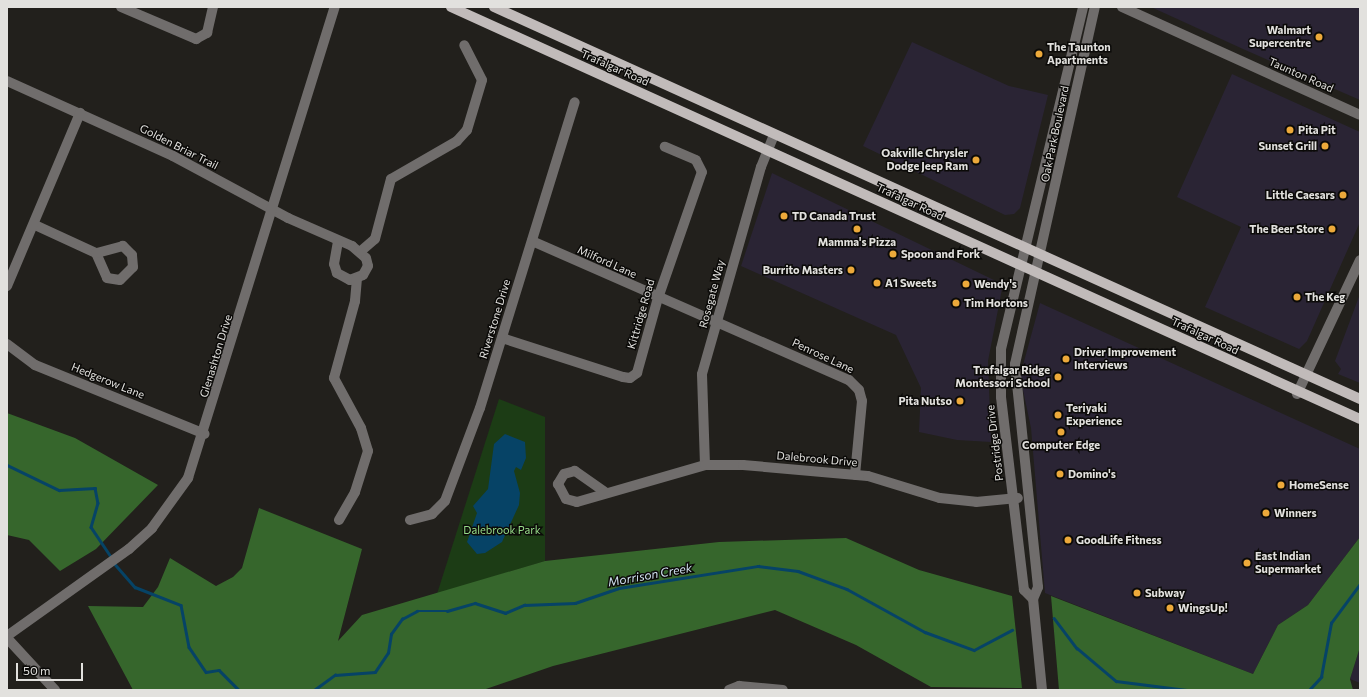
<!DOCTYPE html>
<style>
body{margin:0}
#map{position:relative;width:1367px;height:697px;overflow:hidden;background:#22201c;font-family:Commissioner,sans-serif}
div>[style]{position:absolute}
.commercial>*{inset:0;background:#2a2434}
.green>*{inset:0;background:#1c3c15}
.forest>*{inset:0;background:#36662c}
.water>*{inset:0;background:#064366}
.stream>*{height:2.5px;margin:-1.25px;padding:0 1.25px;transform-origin:1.25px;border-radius:1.25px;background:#064366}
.minor>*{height:10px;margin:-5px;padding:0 5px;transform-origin:5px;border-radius:5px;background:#706d6c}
.major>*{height:10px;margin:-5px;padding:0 5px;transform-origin:5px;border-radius:5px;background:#c1bbba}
.dots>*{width:11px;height:11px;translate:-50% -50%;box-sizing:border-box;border:2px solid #0b0a08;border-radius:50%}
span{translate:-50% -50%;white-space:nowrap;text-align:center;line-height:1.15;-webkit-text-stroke:3px #0b0a08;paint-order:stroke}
.poi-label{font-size:11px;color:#e2e1de;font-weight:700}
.right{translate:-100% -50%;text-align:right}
.left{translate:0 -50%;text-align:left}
.street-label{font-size:11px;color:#e2e1de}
.park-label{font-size:11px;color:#98de8a}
.water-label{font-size:12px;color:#d2e3f1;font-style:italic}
.frame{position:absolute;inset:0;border:8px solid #e2e1de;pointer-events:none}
.scale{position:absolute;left:16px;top:663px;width:67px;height:18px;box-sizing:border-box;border:2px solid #e2e1de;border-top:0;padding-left:5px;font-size:12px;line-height:14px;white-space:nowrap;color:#e2e1de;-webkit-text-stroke:3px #0b0a08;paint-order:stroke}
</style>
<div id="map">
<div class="commercial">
<div style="clip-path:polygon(1151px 7px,1360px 7px,1360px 100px,1243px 49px)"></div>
<div style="clip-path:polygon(912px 42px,1009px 86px,1048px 95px,1020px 208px,1014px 214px,1005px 215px,863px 146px)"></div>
<div style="clip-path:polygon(1232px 74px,1360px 132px,1360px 222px,1307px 341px,1299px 349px,1205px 307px,1241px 227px,1177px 197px)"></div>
<div style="clip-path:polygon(772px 173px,996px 281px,1002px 289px,988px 361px,991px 442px,957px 440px,919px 432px,921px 388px,896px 335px,741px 266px)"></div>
<div style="clip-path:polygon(1360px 294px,1360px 383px,1338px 374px,1341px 369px,1335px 361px)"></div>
<div style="clip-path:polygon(1040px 303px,1360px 449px,1360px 537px,1308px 605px,1278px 625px,1253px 674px,1045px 593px,1031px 428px,1020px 376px)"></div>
<div style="clip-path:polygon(1360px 647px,1360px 683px,1350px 679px)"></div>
</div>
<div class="green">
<div style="clip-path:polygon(499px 399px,545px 417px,545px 561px,437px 594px)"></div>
</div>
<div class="forest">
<div style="clip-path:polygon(7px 413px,75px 438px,158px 485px,96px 549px,60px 571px,29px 540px,7px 535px)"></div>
<div style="clip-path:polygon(259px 508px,362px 549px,338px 641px,362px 615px,545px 561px,719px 542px,846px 538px,919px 570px,1012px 596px,1022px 688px,931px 687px,856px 645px,775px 610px,553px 666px,483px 690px,133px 690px,88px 606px,143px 607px,158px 587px,170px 558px,216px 586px,233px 577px,242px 568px)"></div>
<div style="clip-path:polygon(1360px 537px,1360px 647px,1350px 679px,1353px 690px,1059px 690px,1051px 596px,1253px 674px,1278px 625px,1308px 605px)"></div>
</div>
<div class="water">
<div style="clip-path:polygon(505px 434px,525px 442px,526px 458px,521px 470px,516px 467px,514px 471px,520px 493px,519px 505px,502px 542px,485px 553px,477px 554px,467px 542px,477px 513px,473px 506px,488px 489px,494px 444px)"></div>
</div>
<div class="stream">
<div style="left:7px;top:465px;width:58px;rotate:25.7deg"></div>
<div style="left:59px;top:490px;width:36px;rotate:-3deg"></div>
<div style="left:95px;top:488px;width:15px;rotate:79deg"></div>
<div style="left:98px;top:503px;width:25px;rotate:106deg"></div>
<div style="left:91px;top:527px;width:37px;rotate:56deg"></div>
<div style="left:114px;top:563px;width:32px;rotate:49deg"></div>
<div style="left:135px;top:587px;width:49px;rotate:21.4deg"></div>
<div style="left:181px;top:605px;width:43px;rotate:79.2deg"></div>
<div style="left:189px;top:647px;width:30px;rotate:56deg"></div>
<div style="left:206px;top:672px;width:13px;rotate:-9deg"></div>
<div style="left:219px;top:670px;width:28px;rotate:45deg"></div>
<div style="left:1054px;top:618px;width:38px;rotate:53deg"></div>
<div style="left:1077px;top:648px;width:51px;rotate:40.2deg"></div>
<div style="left:1116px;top:681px;width:71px;rotate:7.3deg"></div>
<div style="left:314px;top:690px;width:26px;rotate:-36deg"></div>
<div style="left:335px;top:675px;width:40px;rotate:-4.3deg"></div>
<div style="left:375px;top:672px;width:23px;rotate:-56deg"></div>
<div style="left:388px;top:653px;width:19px;rotate:-81deg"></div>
<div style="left:391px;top:634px;width:19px;rotate:-54deg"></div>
<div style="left:402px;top:619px;width:17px;rotate:-28deg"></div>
<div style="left:417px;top:611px;width:30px"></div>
<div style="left:447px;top:611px;width:29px;rotate:-16deg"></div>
<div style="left:475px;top:603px;width:32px;rotate:18deg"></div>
<div style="left:505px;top:613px;width:21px;rotate:-23deg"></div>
<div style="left:524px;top:605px;width:51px;rotate:-2.2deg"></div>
<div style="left:575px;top:603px;width:46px;rotate:-18.8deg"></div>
<div style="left:619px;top:588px;width:141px;rotate:-9deg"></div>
<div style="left:758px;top:566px;width:40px;rotate:7.1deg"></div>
<div style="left:798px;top:571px;width:52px;rotate:20.2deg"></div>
<div style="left:847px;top:589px;width:89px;rotate:28.9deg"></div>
<div style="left:925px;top:632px;width:52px;rotate:20.2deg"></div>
<div style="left:974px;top:650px;width:43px;rotate:-27.8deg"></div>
<div style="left:1309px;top:690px;width:18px;rotate:-47deg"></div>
<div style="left:1321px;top:677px;width:55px;rotate:-79.5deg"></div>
<div style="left:1331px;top:623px;width:49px;rotate:-53.4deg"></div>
</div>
<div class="minor">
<div style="left:121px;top:7px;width:82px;rotate:23.1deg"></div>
<div style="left:196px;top:39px;width:13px;rotate:-29deg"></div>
<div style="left:207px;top:33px;width:27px;rotate:-77deg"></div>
<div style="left:1122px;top:7px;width:261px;rotate:24.4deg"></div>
<div style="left:7px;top:81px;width:182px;rotate:24.3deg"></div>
<div style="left:173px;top:156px;width:131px;rotate:28.3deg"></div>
<div style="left:288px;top:218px;width:70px;rotate:23.6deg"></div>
<div style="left:352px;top:246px;width:18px;rotate:41deg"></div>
<div style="left:366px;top:258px;width:8px;rotate:76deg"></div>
<div style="left:368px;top:266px;width:10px;rotate:119deg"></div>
<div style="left:363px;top:275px;width:14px;rotate:159deg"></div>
<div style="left:350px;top:280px;width:15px;rotate:-152deg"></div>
<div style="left:337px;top:273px;width:9px;rotate:-108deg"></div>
<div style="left:334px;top:264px;width:22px;rotate:-80deg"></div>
<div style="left:35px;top:225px;width:67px;rotate:24.7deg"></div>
<div style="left:96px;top:253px;width:27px;rotate:66deg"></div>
<div style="left:107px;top:278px;width:13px;rotate:9deg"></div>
<div style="left:120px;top:280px;width:18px;rotate:-45deg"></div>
<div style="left:133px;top:267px;width:12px;rotate:-95deg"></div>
<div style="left:132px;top:255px;width:13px;rotate:-135deg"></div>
<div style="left:123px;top:246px;width:28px;rotate:165deg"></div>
<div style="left:532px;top:241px;width:346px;rotate:23.7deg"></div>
<div style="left:849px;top:380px;width:14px;rotate:45deg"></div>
<div style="left:859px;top:390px;width:11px;rotate:75deg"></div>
<div style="left:862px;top:401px;width:74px;rotate:95.4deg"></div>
<div style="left:361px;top:251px;width:18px;rotate:-41deg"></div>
<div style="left:375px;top:239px;width:62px;rotate:-75.1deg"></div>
<div style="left:391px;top:179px;width:76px;rotate:-29.9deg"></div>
<div style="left:457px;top:141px;width:15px;rotate:-48deg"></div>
<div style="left:467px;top:130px;width:52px;rotate:-73.3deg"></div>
<div style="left:482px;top:80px;width:39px;rotate:-117deg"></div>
<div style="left:7px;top:286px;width:188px;rotate:-67.1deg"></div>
<div style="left:502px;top:338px;width:127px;rotate:17.9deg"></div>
<div style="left:623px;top:377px;width:7px;rotate:8deg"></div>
<div style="left:630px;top:378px;width:9px;rotate:-36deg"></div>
<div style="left:637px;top:373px;width:78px;rotate:-74.4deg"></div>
<div style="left:658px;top:298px;width:133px;rotate:-70.8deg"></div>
<div style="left:702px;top:172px;width:13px;rotate:-117deg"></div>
<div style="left:696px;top:160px;width:34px;rotate:-157deg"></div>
<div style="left:7px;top:344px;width:35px;rotate:37deg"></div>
<div style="left:35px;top:365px;width:183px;rotate:22.1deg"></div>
<div style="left:1297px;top:394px;width:148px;rotate:-64.8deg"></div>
<div style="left:705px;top:465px;width:91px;rotate:-91.9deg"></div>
<div style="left:702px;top:374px;width:215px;rotate:-74.1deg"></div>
<div style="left:761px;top:167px;width:35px;rotate:-68deg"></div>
<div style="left:605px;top:492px;width:37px;rotate:-145deg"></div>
<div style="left:575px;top:471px;width:11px;rotate:165deg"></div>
<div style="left:564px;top:474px;width:12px;rotate:121deg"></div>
<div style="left:558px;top:484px;width:17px;rotate:62deg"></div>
<div style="left:566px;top:499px;width:11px;rotate:15deg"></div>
<div style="left:577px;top:502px;width:133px;rotate:-16.1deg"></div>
<div style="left:705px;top:465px;width:38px"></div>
<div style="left:743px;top:465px;width:125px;rotate:5deg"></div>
<div style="left:868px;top:476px;width:75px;rotate:17deg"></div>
<div style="left:940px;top:498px;width:36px;rotate:6deg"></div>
<div style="left:976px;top:502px;width:42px;rotate:-5.4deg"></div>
<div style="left:339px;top:520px;width:32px;rotate:-60deg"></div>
<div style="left:355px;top:492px;width:43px;rotate:-72.4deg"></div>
<div style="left:368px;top:451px;width:24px;rotate:-107deg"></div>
<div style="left:361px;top:428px;width:57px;rotate:-118.4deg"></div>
<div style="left:334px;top:378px;width:80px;rotate:-74.7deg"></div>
<div style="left:355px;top:301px;width:23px;rotate:-85deg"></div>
<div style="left:410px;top:520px;width:23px;rotate:-15deg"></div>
<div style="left:432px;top:514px;width:18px;rotate:-45deg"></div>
<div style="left:445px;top:501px;width:99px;rotate:-69.4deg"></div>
<div style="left:480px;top:408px;width:320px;rotate:-72.8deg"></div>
<div style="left:1033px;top:599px;width:13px;rotate:-135deg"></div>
<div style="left:1024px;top:590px;width:194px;rotate:-96.8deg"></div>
<div style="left:1001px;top:397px;width:48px;rotate:-90deg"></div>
<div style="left:1001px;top:349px;width:352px;rotate:-76.5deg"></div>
<div style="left:7px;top:636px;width:150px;rotate:-35.5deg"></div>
<div style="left:129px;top:549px;width:31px;rotate:-42deg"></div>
<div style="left:152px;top:528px;width:62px;rotate:-54.2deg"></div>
<div style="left:188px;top:478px;width:493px;rotate:-72.7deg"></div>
<div style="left:7px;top:638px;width:71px;rotate:47.3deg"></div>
<div style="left:729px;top:690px;width:11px;rotate:-22deg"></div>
<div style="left:739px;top:686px;width:44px;rotate:5.2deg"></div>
<div style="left:1042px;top:690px;width:91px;rotate:-95.6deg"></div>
<div style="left:1033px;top:599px;width:13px;rotate:-67deg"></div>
<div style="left:1038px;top:587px;width:224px;rotate:-95.9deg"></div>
<div style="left:1015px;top:364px;width:366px;rotate:-77.4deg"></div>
</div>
<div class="major">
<div style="left:451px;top:7px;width:998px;rotate:24.38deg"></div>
<div style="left:494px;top:7px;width:951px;rotate:24.35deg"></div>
</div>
<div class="dots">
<div style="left:1319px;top:37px;background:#eca93a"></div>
<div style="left:1039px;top:54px;background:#eca93a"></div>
<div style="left:1290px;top:130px;background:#eca93a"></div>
<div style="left:1325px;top:146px;background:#eca93a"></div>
<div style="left:976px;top:160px;background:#eca93a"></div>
<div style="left:1343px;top:195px;background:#eca93a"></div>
<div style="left:784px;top:216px;background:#eca93a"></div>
<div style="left:857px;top:229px;background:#eca93a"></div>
<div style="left:1332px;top:229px;background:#eca93a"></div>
<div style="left:893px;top:254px;background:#eca93a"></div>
<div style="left:851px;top:270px;background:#eca93a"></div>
<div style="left:877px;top:283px;background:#eca93a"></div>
<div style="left:966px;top:284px;background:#eca93a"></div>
<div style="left:1297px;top:297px;background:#eca93a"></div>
<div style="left:956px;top:303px;background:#eca93a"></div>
<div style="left:1066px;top:359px;background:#eca93a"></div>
<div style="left:1058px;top:377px;background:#eca93a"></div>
<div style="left:960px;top:401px;background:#eca93a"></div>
<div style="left:1058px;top:415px;background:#eca93a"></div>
<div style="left:1061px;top:432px;background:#eca93a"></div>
<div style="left:1060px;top:474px;background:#eca93a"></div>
<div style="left:1281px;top:485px;background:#eca93a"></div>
<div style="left:1266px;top:513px;background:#eca93a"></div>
<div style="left:1068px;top:540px;background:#eca93a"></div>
<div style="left:1247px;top:563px;background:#eca93a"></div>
<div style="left:1137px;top:593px;background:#eca93a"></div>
<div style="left:1170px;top:608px;background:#eca93a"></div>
</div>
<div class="poi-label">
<span class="right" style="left:1311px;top:37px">Walmart<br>Supercentre</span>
<span class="left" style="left:1047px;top:54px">The Taunton<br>Apartments</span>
<span class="left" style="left:1298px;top:130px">Pita Pit</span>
<span class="right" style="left:1317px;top:146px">Sunset Grill</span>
<span class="right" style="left:968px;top:160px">Oakville Chrysler<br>Dodge Jeep Ram</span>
<span class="right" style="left:1335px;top:195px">Little Caesars</span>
<span class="left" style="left:792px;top:216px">TD Canada Trust</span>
<span class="right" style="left:1324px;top:229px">The Beer Store</span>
<span style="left:857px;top:242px">Mamma's Pizza</span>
<span class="left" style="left:901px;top:254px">Spoon and Fork</span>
<span class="right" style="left:843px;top:270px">Burrito Masters</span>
<span class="left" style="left:885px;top:283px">A1 Sweets</span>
<span class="left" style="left:974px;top:284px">Wendy's</span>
<span class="left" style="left:1305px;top:297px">The Keg</span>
<span class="left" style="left:964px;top:303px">Tim Hortons</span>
<span class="left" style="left:1074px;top:359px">Driver Improvement<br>Interviews</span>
<span class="right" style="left:1050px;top:377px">Trafalgar Ridge<br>Montessori School</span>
<span class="right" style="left:952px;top:401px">Pita Nutso</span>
<span class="left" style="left:1066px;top:415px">Teriyaki<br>Experience</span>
<span style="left:1061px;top:445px">Computer Edge</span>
<span class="left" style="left:1068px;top:474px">Domino's</span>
<span class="left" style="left:1289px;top:485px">HomeSense</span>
<span class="left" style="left:1274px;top:513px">Winners</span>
<span class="left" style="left:1076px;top:540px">GoodLife Fitness</span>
<span class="left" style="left:1255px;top:563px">East Indian<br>Supermarket</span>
<span class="left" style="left:1145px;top:593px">Subway</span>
<span class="left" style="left:1178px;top:608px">WingsUp!</span>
</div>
<div class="street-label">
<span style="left:615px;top:68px;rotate:24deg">Trafalgar Road</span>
<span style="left:1301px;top:75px;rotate:24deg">Taunton Road</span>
<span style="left:1055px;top:134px;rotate:-78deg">Oak Park Boulevard</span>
<span style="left:179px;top:147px;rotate:27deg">Golden Briar Trail</span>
<span style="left:910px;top:202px;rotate:25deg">Trafalgar Road</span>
<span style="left:607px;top:262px;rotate:24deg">Milford Lane</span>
<span style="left:712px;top:294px;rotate:-75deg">Rosegate Way</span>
<span style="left:641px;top:314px;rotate:-74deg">Kittridge Road</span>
<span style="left:495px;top:319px;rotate:-73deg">Riverstone Drive</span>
<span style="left:1205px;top:336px;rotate:25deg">Trafalgar Road</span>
<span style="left:216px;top:356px;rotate:-73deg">Glenashton Drive</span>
<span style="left:823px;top:356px;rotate:25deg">Penrose Lane</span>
<span style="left:108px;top:381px;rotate:22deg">Hedgerow Lane</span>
<span style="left:995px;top:443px;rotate:-97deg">Postridge Drive</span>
<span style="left:817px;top:459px;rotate:5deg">Dalebrook Drive</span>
</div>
<div class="park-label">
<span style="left:502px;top:530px">Dalebrook Park</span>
</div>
<div class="water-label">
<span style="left:650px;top:575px;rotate:-10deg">Morrison Creek</span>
</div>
<div class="frame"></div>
<div class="scale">50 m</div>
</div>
